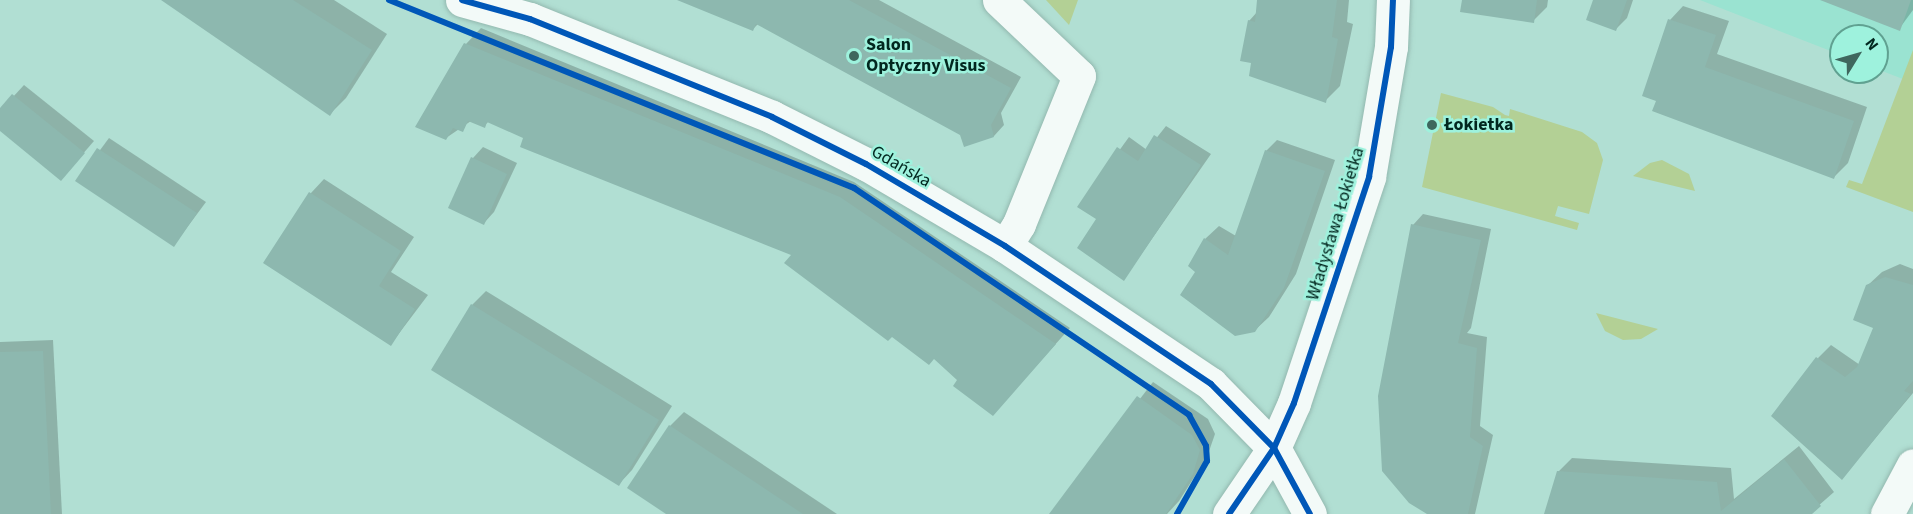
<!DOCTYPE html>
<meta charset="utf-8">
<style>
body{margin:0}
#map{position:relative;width:1913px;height:514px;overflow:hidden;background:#b1dfd3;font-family:"Source Sans 3",sans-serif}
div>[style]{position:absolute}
.built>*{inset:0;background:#9ae3d1}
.green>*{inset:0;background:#b3d095}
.shadow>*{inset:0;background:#0003}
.building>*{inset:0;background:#8db8af}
.roads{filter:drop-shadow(0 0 2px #93b8af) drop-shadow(0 0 2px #93b8af)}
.minor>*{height:33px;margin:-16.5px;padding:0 16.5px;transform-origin:16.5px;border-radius:16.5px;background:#f3faf8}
.tertiary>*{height:33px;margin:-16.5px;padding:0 16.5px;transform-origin:16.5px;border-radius:16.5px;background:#f3faf8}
.cycleway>*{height:6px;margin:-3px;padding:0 3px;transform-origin:3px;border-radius:3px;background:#0057b8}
.dots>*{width:16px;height:16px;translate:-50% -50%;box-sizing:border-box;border:3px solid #9ef2dd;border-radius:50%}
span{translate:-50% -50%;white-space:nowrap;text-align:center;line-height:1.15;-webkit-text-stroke:5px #9ef2dd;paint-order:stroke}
.poi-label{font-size:18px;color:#02271f;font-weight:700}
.left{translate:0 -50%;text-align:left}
.street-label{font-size:18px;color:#02271f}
.north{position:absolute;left:1829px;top:24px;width:60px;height:60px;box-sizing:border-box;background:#9ef2dd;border:2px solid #60a191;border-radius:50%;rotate:53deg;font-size:16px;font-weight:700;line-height:24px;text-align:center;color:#02271f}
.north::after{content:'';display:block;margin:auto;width:21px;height:27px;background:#3f675e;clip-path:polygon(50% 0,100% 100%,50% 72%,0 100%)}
</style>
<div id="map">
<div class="built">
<div style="clip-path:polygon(1700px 0,1913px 0,1913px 76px,1908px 81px,1877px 69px,1877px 36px,1841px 36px,1841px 55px)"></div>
</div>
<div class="green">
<div style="clip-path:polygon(1046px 0,1078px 0,1069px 25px)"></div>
<div style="clip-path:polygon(1913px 50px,1913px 212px,1846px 187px,1849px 180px,1862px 184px)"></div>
<div style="clip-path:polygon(1441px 93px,1493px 107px,1505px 115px,1509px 116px,1510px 109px,1582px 132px,1597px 143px,1603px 160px,1589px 214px,1558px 206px,1555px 216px,1579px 223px,1577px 230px,1422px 187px)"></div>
<div style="clip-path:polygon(1662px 160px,1689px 174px,1695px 191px,1633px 176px,1650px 163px)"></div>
<div style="clip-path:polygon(1596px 313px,1658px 329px,1641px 339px,1623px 340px,1605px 331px)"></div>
</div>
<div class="shadow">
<div style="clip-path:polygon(163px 0,334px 0,387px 34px,346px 98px,330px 114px)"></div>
<div style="clip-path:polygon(681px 0,879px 0,1021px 77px,1001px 113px,1004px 125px,994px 136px,962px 134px,759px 23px,753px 29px)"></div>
<div style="clip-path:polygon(1260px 0,1349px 0,1347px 22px,1353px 24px,1340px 86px,1325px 101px,1252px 62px,1249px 21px,1258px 11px)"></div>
<div style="clip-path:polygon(1463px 0,1548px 0,1547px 7px,1533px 21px)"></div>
<div style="clip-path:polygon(1595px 0,1633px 0,1627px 18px,1616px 29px)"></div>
<div style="clip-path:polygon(1824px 0,1913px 0,1913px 10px,1899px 29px)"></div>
<div style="clip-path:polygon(1683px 6px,1729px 21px,1717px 54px,1867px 107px,1848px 163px,1834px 177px,1658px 100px,1670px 20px)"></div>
<div style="clip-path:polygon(481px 28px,854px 182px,1070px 328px,993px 414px,935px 358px,797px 250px,489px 121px,484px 126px,471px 121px,446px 138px,466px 44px)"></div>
<div style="clip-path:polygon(24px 85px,94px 141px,61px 179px,0 129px,0 111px)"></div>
<div style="clip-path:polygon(1166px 126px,1211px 154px,1124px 279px,1098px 219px,1079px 206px,1129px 137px,1147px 150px)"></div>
<div style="clip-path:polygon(109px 138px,206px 202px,174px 245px,77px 181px)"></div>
<div style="clip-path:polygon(1277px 140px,1335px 160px,1296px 274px,1269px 317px,1254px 331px,1197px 272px,1205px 239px,1219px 226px,1236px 236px,1266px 151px)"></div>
<div style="clip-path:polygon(483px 147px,517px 163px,494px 212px,484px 223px,450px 207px,473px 158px)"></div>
<div style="clip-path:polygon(324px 179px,414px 237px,391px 272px,428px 295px,391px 344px,265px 262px,311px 193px)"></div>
<div style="clip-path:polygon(1423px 214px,1491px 229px,1471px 328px,1467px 333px,1487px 337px,1480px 426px,1493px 435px,1475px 514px,1430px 514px,1413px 225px)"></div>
<div style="clip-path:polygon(1900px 264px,1913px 269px,1913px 393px,1842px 478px,1818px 358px,1831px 345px,1860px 365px,1875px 327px,1867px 286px,1882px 272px)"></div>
<div style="clip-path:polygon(486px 291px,672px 406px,632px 470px,619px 484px,472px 305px)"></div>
<div style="clip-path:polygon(53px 340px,62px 514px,0 514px,0 342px)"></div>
<div style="clip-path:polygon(1153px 382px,1208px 419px,1215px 434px,1207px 457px,1179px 501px,1167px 514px,1051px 514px)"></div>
<div style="clip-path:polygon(684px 412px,837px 514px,669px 514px,670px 426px)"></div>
<div style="clip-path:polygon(1799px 446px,1834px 492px,1809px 514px,1546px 514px,1558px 472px,1572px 458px,1731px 468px,1734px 499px)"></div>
</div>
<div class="building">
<div style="clip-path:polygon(161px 0,293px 0,372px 50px,330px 116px)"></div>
<div style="clip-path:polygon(677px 0,849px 0,1011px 88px,991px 125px,994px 137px,964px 147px,960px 135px,756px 24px,753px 31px)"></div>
<div style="clip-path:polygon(1257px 0,1337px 0,1332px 37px,1338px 39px,1326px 103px,1249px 76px,1251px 63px,1240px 61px,1248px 20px,1255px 22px)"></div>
<div style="clip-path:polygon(1462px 0,1537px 0,1534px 23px,1460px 12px)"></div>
<div style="clip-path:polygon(1593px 0,1627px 0,1616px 31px,1586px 20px)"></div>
<div style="clip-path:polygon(1820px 0,1911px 0,1900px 31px)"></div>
<div style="clip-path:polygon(1668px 19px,1716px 35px,1705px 67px,1854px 121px,1834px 179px,1652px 111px,1656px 101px,1642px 96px)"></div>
<div style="clip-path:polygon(464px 43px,840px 197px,1056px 344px,993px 416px,953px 386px,957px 380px,934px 359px,929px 365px,892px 337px,888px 341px,784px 263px,791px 255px,520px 147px,523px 138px,487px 122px,485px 128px,468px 121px,463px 132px,453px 128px,446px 140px,415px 127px)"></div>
<div style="clip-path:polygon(12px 94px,85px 153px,61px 181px,0 131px,0 108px)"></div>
<div style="clip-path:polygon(1154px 135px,1201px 165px,1124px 281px,1077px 248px,1096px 219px,1077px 207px,1117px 147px,1138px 161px)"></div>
<div style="clip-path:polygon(97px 148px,197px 213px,174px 247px,75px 181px)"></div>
<div style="clip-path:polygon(1265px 150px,1325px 171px,1284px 288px,1255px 332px,1235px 336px,1180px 295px,1195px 272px,1188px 266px,1204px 238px,1228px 255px)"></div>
<div style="clip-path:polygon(471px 157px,507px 174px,484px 225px,448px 208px)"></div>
<div style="clip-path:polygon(309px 192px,401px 251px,379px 286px,415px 309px,391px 346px,263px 263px)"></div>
<div style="clip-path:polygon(1411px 224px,1481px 240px,1458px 343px,1477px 348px,1470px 437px,1483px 446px,1468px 514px,1427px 514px,1409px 503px,1382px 471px,1378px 396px)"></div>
<div style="clip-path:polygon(1885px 277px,1913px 285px,1913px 381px,1904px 391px,1911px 394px,1842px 480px,1771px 416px,1816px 357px,1845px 377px,1857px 367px,1873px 328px,1853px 320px,1866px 285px)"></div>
<div style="clip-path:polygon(471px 304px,659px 420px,619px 486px,431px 370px)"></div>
<div style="clip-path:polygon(43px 351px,51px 514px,0 514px,0 352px)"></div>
<div style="clip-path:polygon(1137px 396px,1192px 435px,1200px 450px,1193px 474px,1166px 514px,1049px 514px)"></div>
<div style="clip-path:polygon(669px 425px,803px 514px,666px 514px,627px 488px)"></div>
<div style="clip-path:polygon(1784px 459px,1821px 506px,1812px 514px,1544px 514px,1557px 471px,1717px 482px,1721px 511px)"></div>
</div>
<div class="roads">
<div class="minor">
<div style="left:462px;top:0;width:71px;rotate:15.6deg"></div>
<div style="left:530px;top:19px;width:261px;rotate:22deg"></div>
<div style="left:772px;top:117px;width:105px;rotate:26.6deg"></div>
<div style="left:866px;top:164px;width:161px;rotate:30.5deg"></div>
<div style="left:1005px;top:246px;width:248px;rotate:33.8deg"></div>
<div style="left:1211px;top:384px;width:90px;rotate:45.5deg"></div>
<div style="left:1274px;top:448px;width:75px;rotate:61.4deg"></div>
<div style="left:999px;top:0;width:110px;rotate:43.5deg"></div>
<div style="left:1079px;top:76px;width:160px;rotate:112.1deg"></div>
<div style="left:1019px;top:224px;width:26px;rotate:122deg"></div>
<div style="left:1887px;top:514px;width:55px;rotate:-62deg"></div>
</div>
<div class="tertiary">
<div style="left:1229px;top:514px;width:80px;rotate:-55.7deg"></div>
<div style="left:1274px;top:448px;width:49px;rotate:-66deg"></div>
<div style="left:1294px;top:403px;width:238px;rotate:-71.6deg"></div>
<div style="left:1369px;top:177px;width:132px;rotate:-80.4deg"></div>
<div style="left:1391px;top:47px;width:47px;rotate:-87.6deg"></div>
</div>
</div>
<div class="cycleway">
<div style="left:389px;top:0;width:502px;rotate:22.01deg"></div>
<div style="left:854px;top:188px;width:405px;rotate:34.1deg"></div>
<div style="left:1189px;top:415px;width:35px;rotate:61deg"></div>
<div style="left:1206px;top:446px;width:15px;rotate:86deg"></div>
<div style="left:1207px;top:461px;width:61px;rotate:119.5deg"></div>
<div style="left:462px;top:0;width:71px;rotate:15.6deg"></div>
<div style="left:530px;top:19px;width:261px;rotate:22deg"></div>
<div style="left:772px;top:117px;width:105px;rotate:26.6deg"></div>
<div style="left:866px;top:164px;width:161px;rotate:30.5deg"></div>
<div style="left:1005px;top:246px;width:248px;rotate:33.8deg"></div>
<div style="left:1211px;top:384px;width:90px;rotate:45.5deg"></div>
<div style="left:1274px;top:448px;width:75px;rotate:61.4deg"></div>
<div style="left:1229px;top:514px;width:80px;rotate:-55.7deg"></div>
<div style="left:1274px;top:448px;width:49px;rotate:-66deg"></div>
<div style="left:1294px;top:403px;width:238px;rotate:-71.6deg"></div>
<div style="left:1369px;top:177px;width:132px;rotate:-80.4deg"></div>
<div style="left:1391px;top:47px;width:47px;rotate:-87.6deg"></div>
</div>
<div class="dots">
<div style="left:854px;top:56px;background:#3f675e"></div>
<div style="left:1432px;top:125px;background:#3f675e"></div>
</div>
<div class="poi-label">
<span class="left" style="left:866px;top:56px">Salon<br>Optyczny Visus</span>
<span class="left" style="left:1444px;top:125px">Łokietka</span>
</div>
<div class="street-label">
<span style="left:901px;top:167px;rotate:30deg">Gdańska</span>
<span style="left:1336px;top:224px;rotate:-73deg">Władysława Łokietka</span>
</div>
<div class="north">N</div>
</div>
